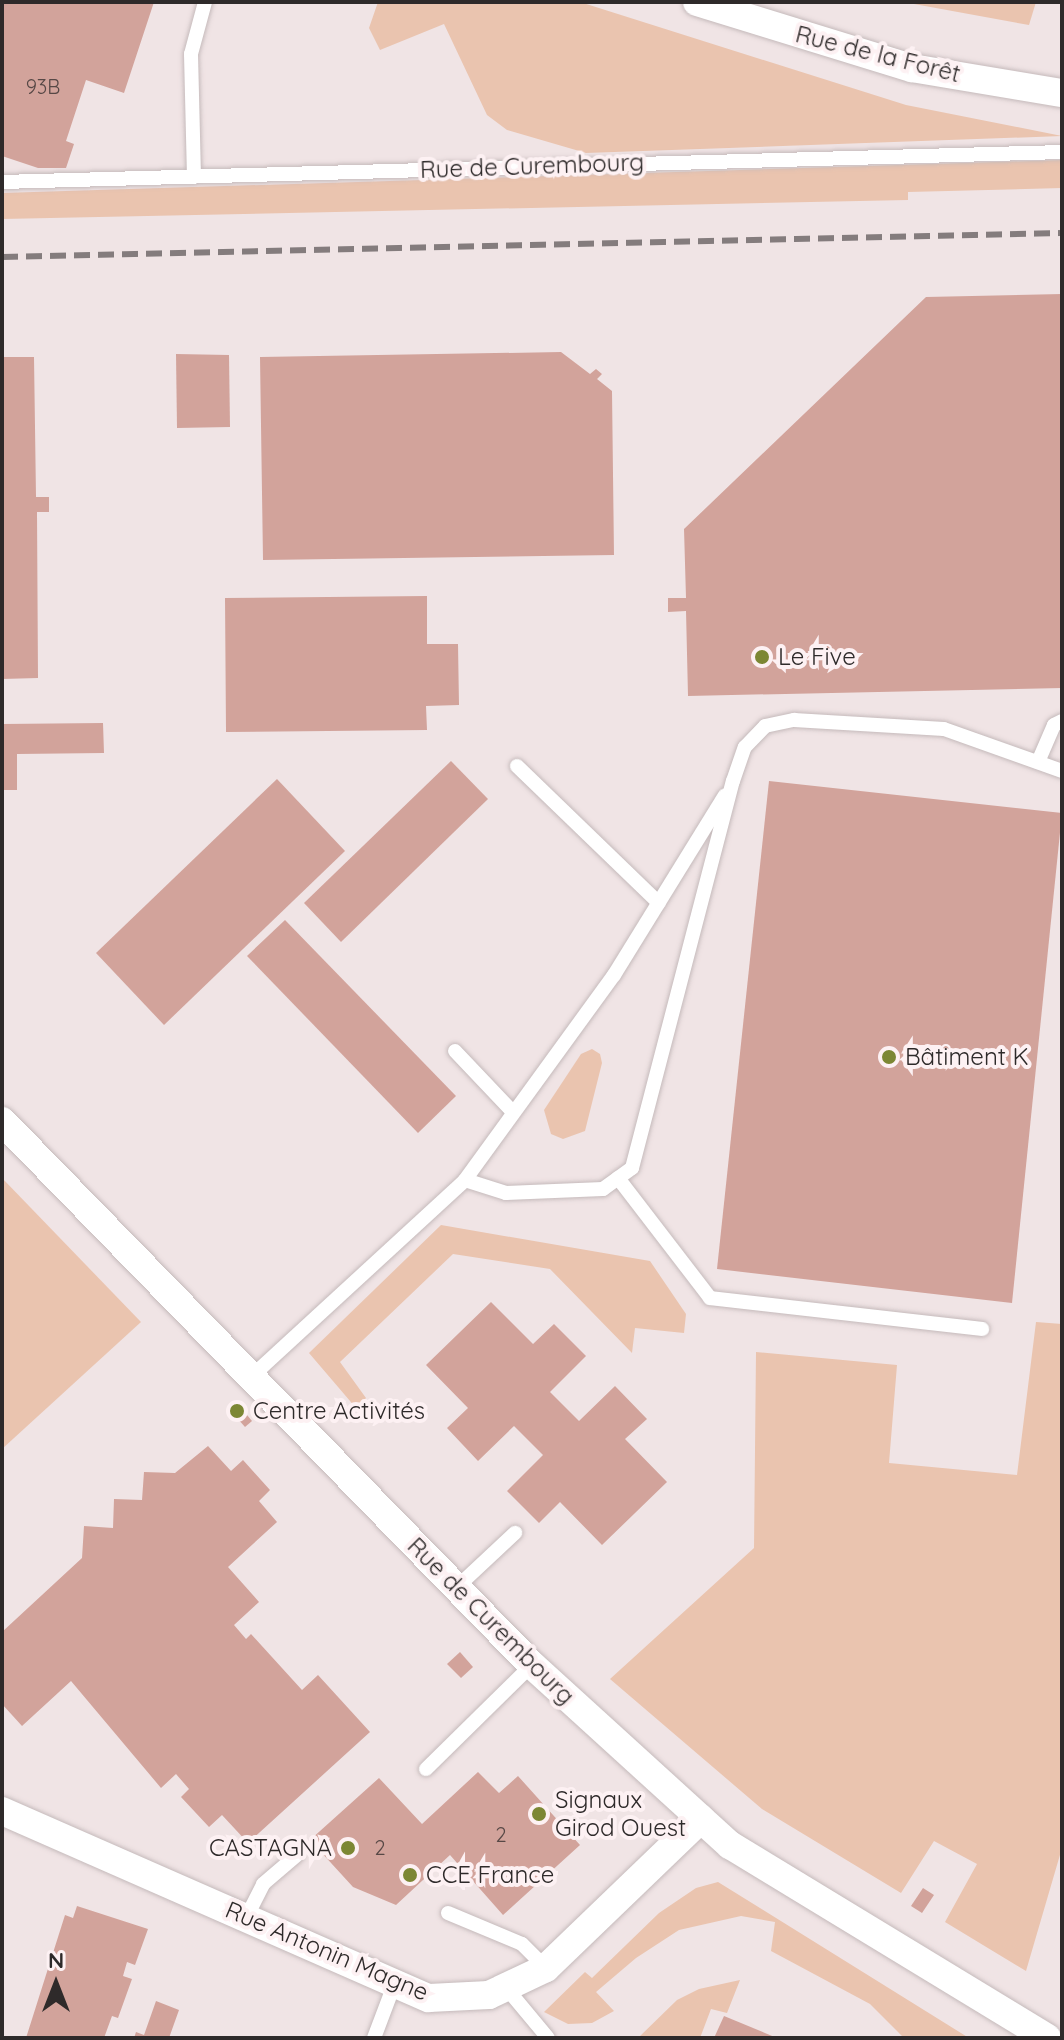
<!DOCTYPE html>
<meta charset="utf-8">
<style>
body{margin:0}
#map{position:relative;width:1064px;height:2040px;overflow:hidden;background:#f0e4e5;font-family:Quicksand,sans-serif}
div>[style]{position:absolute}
.green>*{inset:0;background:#eac4af}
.building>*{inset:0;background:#d2a39b}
.roads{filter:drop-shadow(0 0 2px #c5babb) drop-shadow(0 0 2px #c5babb)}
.service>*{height:14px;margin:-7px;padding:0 7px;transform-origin:7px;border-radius:7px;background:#fff}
.minor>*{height:28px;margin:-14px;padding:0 14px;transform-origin:14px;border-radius:14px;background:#fff}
.rail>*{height:6px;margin-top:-3px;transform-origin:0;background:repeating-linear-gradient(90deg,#847c7d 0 16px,transparent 0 24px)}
.dots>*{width:22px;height:22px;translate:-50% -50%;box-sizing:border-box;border:4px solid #fdf1f3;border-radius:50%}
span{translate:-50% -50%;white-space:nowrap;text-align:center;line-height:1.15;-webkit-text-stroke:8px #fdf1f3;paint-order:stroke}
.number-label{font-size:20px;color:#574846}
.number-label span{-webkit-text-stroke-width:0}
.street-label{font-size:24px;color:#2e2a2a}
.poi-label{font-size:24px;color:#2e2a2a}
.left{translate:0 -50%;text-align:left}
.right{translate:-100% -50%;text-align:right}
.frame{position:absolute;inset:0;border:4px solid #2e2a2a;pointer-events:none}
.north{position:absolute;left:16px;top:1944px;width:80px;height:80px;-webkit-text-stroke:6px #fdf1f3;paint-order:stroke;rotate:0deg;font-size:22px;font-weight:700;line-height:32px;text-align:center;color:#2e2a2a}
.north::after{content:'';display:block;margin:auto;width:28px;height:36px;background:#2e2a2a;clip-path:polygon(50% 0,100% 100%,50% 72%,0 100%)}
</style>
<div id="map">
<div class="green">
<div style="clip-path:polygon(378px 2px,580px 2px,906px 105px,1062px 136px,586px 153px,507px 130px,487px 115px,444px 24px,380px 50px,369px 28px)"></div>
<div style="clip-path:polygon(903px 2px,1036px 2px,1029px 25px)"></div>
<div style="clip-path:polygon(1062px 160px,1062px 188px,908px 192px,908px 200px,2px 219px,2px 193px)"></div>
<div style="clip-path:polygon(592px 1049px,600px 1054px,602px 1063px,585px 1131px,563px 1139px,551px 1134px,544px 1110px,581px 1054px)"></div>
<div style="clip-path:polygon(2px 1178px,141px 1322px,2px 1449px)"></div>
<div style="clip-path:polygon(441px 1225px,650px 1261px,686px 1314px,684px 1333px,635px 1328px,632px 1353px,550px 1269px,453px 1254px,340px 1362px,366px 1398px,356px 1408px,309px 1353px)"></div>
<div style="clip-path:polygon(1036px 1322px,1062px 1324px,1062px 1848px,1026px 1971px,945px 1922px,977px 1864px,934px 1841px,901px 1893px,762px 1809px,610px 1679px,754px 1548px,756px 1352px,897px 1365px,889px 1463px,1017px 1475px)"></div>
<div style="clip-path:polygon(718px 1882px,969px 2038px,904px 2038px,870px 2004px,771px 1951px,775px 1922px,741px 1916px,679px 1930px,636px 1958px,596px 1992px,614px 2011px,592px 2023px,568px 2024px,544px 2012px,585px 1972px,592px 1978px,659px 1913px,696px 1888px)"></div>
<div style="clip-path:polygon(740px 1980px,727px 2013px,711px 2009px,700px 2038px,638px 2038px,677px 2000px,699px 1989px)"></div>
</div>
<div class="building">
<div style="clip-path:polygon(2px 2px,154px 2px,124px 93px,86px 80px,66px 141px,74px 144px,66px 168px,38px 168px,2px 156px)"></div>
<div style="clip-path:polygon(1062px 294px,1062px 688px,688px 696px,686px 611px,668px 612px,668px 598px,686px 598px,684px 529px,926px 297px)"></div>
<div style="clip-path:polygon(561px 352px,590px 374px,596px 369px,602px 374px,597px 379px,612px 391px,614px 555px,263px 560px,260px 357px)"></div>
<div style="clip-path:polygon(176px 354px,229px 355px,230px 427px,177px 428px)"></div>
<div style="clip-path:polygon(2px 357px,34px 357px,36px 497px,49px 497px,49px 512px,37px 512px,38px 678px,2px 679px)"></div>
<div style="clip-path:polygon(427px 596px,427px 644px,458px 644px,459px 705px,426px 706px,427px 730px,226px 732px,225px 598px)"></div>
<div style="clip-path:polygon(103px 723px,104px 753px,17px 754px,17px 790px,2px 790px,2px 724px)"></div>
<div style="clip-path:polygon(451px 761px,488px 799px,341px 942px,304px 903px)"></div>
<div style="clip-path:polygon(277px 779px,345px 851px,164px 1025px,96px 953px)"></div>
<div style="clip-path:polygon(769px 781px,1062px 813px,1012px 1303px,717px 1269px)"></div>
<div style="clip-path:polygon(285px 920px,456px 1096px,418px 1133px,247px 956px)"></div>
<div style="clip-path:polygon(491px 1302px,533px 1344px,554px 1324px,586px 1356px,550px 1392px,579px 1421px,615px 1386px,647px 1419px,625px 1439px,667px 1482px,602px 1545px,560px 1502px,539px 1523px,507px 1491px,543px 1455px,514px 1426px,478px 1461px,447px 1428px,468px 1408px,426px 1365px)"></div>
<div style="clip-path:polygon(237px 1403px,252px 1421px,245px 1427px,230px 1410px)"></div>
<div style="clip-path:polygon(208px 1446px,231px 1471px,243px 1460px,270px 1490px,259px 1501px,277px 1522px,228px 1567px,259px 1602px,234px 1625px,246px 1639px,251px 1634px,302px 1690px,318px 1675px,370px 1732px,248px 1843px,222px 1815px,209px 1827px,181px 1797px,189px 1789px,176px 1774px,161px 1788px,71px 1681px,22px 1726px,2px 1704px,2px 1632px,82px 1558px,84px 1526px,113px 1528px,114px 1499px,142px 1500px,144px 1472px,175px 1473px)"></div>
<div style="clip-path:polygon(460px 1652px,473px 1667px,461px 1678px,447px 1664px)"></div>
<div style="clip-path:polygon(478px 1772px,499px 1793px,518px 1776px,580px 1845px,503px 1915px,450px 1855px,396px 1905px,353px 1887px,310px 1840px,379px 1778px,422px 1824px)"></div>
<div style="clip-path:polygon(923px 1888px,934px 1895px,922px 1913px,911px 1906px)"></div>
<div style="clip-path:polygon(77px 1906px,148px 1929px,135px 1965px,127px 1962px,123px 1976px,132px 1979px,118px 2018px,112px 2016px,104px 2038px,26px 2038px,65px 1915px,73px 1918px)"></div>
<div style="clip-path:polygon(156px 2001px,179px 2010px,169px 2038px,134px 2038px,136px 2032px,144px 2035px)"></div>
<div style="clip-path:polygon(724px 2016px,777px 2038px,714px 2038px)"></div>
</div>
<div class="roads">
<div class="service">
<div style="left:194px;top:177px;width:123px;rotate:-91.4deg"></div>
<div style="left:191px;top:54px;width:54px;rotate:-74.9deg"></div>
<div style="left:2px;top:182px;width:1060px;rotate:-1.62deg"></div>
<div style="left:1038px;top:762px;width:40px;rotate:-66.6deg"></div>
<div style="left:1054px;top:725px;width:9px;rotate:-27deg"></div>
<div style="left:517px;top:766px;width:197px;rotate:44deg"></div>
<div style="left:455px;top:1051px;width:83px;rotate:46.5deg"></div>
<div style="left:618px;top:1178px;width:151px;rotate:52.5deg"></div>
<div style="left:710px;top:1298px;width:274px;rotate:6.5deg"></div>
<div style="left:465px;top:1180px;width:43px;rotate:17.6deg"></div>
<div style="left:506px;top:1193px;width:97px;rotate:-2.4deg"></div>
<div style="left:603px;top:1189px;width:36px;rotate:-36deg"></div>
<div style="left:632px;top:1168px;width:400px;rotate:-75.4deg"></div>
<div style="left:733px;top:781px;width:36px;rotate:-71deg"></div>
<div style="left:745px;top:747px;width:29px;rotate:-46deg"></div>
<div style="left:765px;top:726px;width:30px;rotate:-12deg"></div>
<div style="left:794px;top:720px;width:150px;rotate:3.4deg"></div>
<div style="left:944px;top:729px;width:125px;rotate:19.6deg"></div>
<div style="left:251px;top:1377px;width:291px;rotate:-42.6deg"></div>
<div style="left:465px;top:1180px;width:253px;rotate:-54deg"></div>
<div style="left:614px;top:975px;width:211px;rotate:-58.3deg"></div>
<div style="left:456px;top:1588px;width:81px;rotate:-43deg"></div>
<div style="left:426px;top:1769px;width:148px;rotate:-44.5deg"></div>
<div style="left:448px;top:1913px;width:80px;rotate:22.7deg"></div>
<div style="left:522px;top:1944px;width:34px;rotate:45deg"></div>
<div style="left:246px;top:1918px;width:38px;rotate:-63deg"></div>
<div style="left:263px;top:1884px;width:45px;rotate:-40.5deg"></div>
<div style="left:508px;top:1990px;width:62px;rotate:50.2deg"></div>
<div style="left:374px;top:2038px;width:57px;rotate:-69.3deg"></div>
</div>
<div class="minor">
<div style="left:697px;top:2px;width:225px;rotate:17.1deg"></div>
<div style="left:912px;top:68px;width:152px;rotate:9.5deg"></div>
<div style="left:2px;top:1121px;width:759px;rotate:45.75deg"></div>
<div style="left:532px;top:1665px;width:268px;rotate:42.3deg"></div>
<div style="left:730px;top:1845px;width:371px;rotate:31.3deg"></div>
<div style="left:2px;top:1811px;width:466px;rotate:23.7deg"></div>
<div style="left:429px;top:1998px;width:60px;rotate:-2.9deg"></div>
<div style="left:489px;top:1995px;width:63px;rotate:-25.3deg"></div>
<div style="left:546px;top:1968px;width:215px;rotate:-43.9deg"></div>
</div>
</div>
<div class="rail">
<div style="left:2px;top:257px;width:1060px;rotate:-1.3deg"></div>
</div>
<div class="dots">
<div style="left:762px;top:657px;background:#7c8734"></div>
<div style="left:889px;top:1057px;background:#7c8734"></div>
<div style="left:237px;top:1411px;background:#7c8734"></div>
<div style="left:539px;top:1814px;background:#7c8734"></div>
<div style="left:348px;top:1848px;background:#7c8734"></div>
<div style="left:410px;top:1875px;background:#7c8734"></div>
</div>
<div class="number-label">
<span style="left:43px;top:86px">93B</span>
<span style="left:501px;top:1834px">2</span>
<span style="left:380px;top:1847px">2</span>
</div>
<div class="street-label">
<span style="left:878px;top:54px;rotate:14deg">Rue de la Forêt</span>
<span style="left:532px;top:166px;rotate:-2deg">Rue de Curembourg</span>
<span style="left:491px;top:1621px;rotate:45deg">Rue de Curembourg</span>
<span style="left:327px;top:1951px;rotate:23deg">Rue Antonin Magne</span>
</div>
<div class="poi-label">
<span class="left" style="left:778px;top:657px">Le Five</span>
<span class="left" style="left:905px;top:1057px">Bâtiment K</span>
<span class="left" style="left:253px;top:1411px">Centre Activités</span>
<span class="left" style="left:555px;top:1814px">Signaux<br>Girod Ouest</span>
<span class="right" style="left:332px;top:1848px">CASTAGNA</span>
<span class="left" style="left:426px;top:1875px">CCE France</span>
</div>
<div class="frame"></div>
<div class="north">N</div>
</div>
